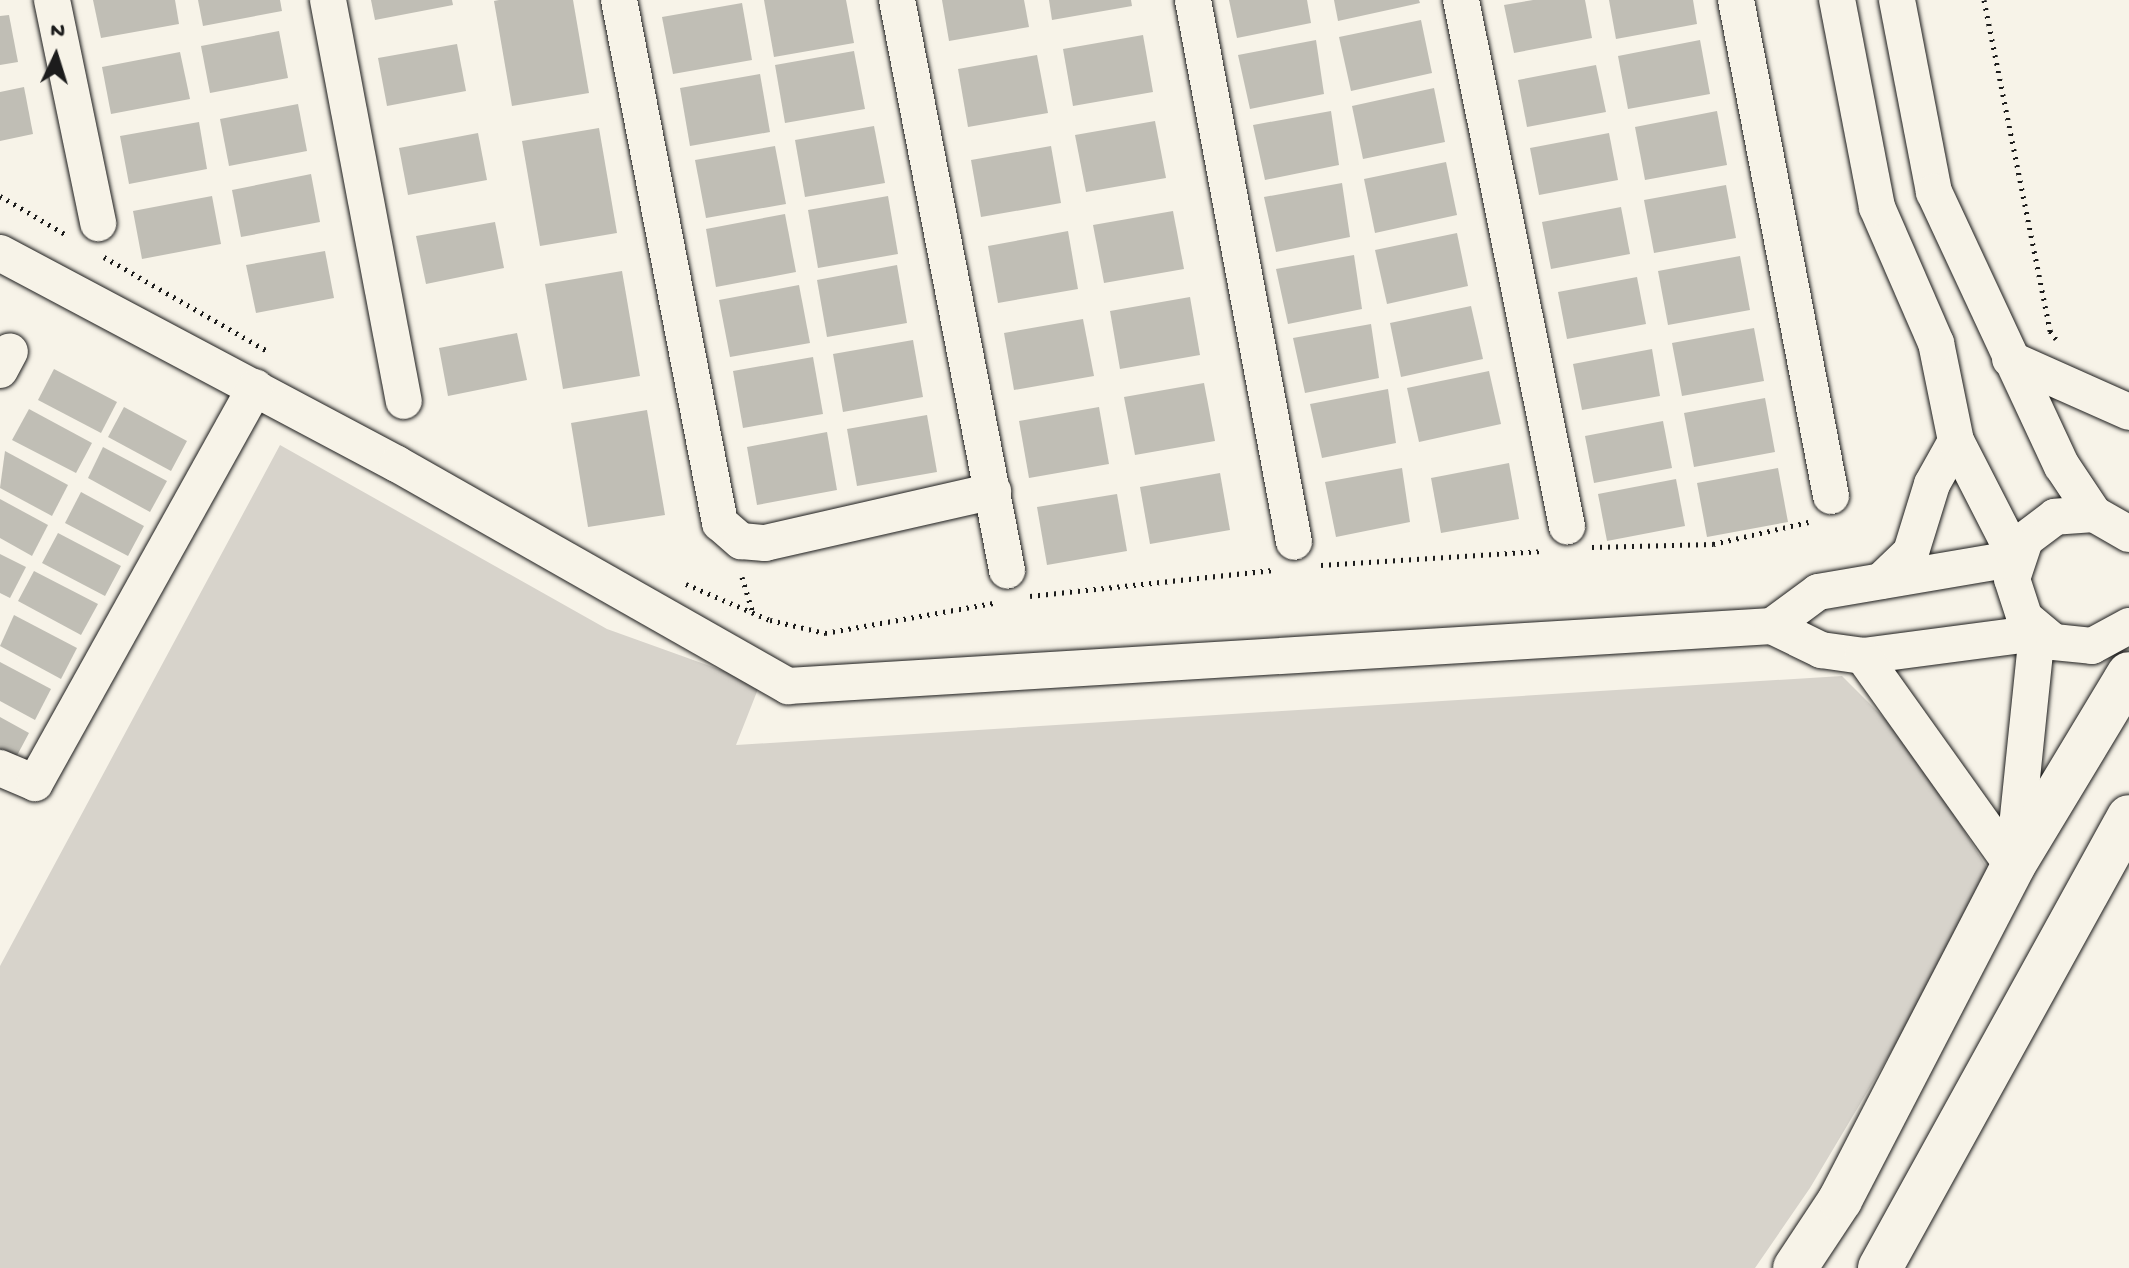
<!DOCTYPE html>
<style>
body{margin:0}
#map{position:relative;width:2129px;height:1268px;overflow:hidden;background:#f7f3e8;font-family:"Gochi Hand",sans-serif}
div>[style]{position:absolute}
.green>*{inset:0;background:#d7d3cb}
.building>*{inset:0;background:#c0beb5}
.path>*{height:5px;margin-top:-2.5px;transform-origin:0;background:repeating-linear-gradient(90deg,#1c1c1c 0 2px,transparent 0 8px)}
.roads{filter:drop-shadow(0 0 2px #1c1c1c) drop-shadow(0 0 2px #1c1c1c)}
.minor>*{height:36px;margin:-18px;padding:0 18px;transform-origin:18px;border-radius:18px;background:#f7f3e8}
.tertiary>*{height:44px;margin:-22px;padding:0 22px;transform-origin:22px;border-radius:22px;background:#f7f3e8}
span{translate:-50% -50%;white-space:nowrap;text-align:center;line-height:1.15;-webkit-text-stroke:6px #f7f3e8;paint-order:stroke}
.north{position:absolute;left:16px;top:16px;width:80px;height:80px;-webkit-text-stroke:6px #f7f3e8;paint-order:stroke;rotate:4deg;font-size:22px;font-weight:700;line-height:32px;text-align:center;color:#1c1c1c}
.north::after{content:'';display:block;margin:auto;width:28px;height:36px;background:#1c1c1c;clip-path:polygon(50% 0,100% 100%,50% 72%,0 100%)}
</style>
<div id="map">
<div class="green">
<div style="clip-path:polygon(280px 445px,607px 629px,760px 684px,736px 745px,1842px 676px,1911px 745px,1994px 879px,1810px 1188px,1755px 1268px,0 1268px,0 966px)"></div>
</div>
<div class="building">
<div style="clip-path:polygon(93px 0,175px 0,179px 24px,101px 38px)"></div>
<div style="clip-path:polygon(198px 0,280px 0,282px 11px,203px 26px)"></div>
<div style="clip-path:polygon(371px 0,452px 0,453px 5px,375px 20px)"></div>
<div style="clip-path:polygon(499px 0,573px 0,589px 93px,512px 106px,494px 1px)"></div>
<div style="clip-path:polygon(764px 0,846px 0,854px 43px,774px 57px)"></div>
<div style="clip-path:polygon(942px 0,1024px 0,1029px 27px,949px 41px)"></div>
<div style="clip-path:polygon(1049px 0,1131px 0,1132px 6px,1052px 20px)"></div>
<div style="clip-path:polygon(1229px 0,1307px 0,1311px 23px,1237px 38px)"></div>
<div style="clip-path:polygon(1334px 0,1419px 0,1420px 3px,1338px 21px)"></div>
<div style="clip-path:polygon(1533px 0,1585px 0,1592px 38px,1514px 53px,1504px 5px)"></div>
<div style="clip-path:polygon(1609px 0,1693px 0,1697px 24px,1616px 39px)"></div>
<div style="clip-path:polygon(742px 3px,752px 60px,673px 74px,662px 17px)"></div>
<div style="clip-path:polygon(9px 15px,18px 62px,0 65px,0 16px)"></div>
<div style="clip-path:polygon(1421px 20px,1432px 73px,1351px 91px,1339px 37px)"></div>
<div style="clip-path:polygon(279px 31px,288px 78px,210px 93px,201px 46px)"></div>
<div style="clip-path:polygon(1143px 35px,1153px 92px,1073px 106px,1063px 49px)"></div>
<div style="clip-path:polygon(1316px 40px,1324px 94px,1250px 109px,1238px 55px)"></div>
<div style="clip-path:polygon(1700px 40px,1710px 94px,1628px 109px,1618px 56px)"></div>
<div style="clip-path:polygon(457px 44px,466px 91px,387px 106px,378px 58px)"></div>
<div style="clip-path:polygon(854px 51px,865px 109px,785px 123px,775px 65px)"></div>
<div style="clip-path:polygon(180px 52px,190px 99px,111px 114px,102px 67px)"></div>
<div style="clip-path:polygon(1037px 55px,1048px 113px,968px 127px,958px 69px)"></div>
<div style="clip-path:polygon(1596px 65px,1606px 112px,1527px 127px,1518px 80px)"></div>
<div style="clip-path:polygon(760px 74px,770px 132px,690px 146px,680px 88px)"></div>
<div style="clip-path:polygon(24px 87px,33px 134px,0 141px,0 92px)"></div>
<div style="clip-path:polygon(1434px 88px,1445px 142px,1363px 159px,1352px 106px)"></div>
<div style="clip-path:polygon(298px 104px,307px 151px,229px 166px,220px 119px)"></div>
<div style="clip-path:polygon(1331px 111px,1339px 165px,1265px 180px,1253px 125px)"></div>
<div style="clip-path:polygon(1717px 111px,1727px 165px,1645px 180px,1635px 127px)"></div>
<div style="clip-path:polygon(1155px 121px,1166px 178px,1086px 192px,1075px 135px)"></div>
<div style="clip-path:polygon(199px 122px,207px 169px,129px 184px,120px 136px)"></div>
<div style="clip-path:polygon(874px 126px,885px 183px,805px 197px,795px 140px)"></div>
<div style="clip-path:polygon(599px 128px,617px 233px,540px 246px,522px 141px)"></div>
<div style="clip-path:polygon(478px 133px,487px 180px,408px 195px,399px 148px)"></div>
<div style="clip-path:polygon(1609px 133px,1618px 180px,1539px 195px,1530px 148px)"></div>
<div style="clip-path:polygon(775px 146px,786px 204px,706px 218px,695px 160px)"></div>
<div style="clip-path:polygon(1051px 146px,1061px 203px,981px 217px,971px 160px)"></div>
<div style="clip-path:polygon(1446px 162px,1457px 215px,1375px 233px,1364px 179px)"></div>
<div style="clip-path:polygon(311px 174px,320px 222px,241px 237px,232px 190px)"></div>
<div style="clip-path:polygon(1342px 183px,1350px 237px,1276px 252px,1264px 197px)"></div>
<div style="clip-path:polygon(1726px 185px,1736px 238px,1654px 253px,1644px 200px)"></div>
<div style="clip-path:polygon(212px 196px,221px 244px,142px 259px,133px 211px)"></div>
<div style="clip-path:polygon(888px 196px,898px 254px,818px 268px,808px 210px)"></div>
<div style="clip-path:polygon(1621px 207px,1630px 254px,1551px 269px,1542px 222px)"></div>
<div style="clip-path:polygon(1173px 211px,1184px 269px,1104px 283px,1093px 225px)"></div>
<div style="clip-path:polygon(785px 214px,796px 272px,716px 287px,706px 229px)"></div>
<div style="clip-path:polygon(495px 222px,504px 268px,426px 284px,416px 236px)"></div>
<div style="clip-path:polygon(1068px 231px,1078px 289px,998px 303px,988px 246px)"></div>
<div style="clip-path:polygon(1457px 233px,1468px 286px,1387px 304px,1375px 250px)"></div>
<div style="clip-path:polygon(325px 251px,334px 298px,256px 313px,246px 265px)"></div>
<div style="clip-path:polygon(1354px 255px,1362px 309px,1288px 324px,1276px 269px)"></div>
<div style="clip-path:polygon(1740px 256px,1750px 310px,1668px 325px,1658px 271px)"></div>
<div style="clip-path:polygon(897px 265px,907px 323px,827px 337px,817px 280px)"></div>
<div style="clip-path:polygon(622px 271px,640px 376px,563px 389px,545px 284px)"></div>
<div style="clip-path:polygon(1637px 277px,1646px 324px,1567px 339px,1558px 292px)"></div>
<div style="clip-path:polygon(799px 285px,810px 343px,730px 357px,719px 300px)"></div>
<div style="clip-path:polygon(1190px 297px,1200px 355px,1120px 369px,1110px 311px)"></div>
<div style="clip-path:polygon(1471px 306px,1483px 359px,1401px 377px,1390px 323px)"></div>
<div style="clip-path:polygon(1083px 319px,1094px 376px,1014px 390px,1004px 333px)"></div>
<div style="clip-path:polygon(1371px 324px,1379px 378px,1305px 393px,1293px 338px)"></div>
<div style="clip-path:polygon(1754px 328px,1764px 381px,1682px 396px,1672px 343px)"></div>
<div style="clip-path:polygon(517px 333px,527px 380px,448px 396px,439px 348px)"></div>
<div style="clip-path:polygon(913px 340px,923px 397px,843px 412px,833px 354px)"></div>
<div style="clip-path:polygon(1652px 349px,1660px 396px,1582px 410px,1573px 364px)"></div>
<div style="clip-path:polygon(813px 357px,823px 414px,743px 428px,733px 371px)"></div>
<div style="clip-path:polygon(54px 369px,117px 402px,101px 433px,38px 400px)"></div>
<div style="clip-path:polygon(1489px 371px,1501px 424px,1419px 442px,1407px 388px)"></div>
<div style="clip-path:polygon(1204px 383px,1215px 441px,1135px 455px,1124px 397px)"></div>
<div style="clip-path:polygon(1388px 389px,1396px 443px,1322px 458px,1310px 404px)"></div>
<div style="clip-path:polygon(1765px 398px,1775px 452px,1694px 467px,1684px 413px)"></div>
<div style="clip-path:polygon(124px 407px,187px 441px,171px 471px,108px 437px)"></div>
<div style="clip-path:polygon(1099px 407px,1109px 464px,1029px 478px,1019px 421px)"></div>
<div style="clip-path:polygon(29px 409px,92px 443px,76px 473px,12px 440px)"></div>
<div style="clip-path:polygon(647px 410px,665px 515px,588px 527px,571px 423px)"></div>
<div style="clip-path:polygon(927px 415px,937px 472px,857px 486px,847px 429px)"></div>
<div style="clip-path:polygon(1663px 421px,1672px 468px,1594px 483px,1585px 436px)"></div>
<div style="clip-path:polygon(827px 432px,837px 490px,757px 505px,747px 447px)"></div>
<div style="clip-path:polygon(103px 447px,167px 481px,150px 512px,88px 478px)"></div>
<div style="clip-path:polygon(5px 451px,68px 485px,52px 516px,0 488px)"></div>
<div style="clip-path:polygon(1509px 463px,1519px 519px,1441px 533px,1431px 478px)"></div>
<div style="clip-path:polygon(1402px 468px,1410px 522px,1336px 537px,1325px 482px)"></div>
<div style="clip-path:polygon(1778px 468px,1788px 522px,1707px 537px,1697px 483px)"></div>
<div style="clip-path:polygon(1220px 473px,1230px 530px,1150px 544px,1140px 487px)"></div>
<div style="clip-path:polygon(1676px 479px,1685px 526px,1607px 541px,1598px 494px)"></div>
<div style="clip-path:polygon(81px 492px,144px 526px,128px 556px,65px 523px)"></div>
<div style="clip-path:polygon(1117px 494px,1127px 551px,1047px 565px,1037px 507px)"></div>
<div style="clip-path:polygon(0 499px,48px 525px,32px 556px,0 538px)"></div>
<div style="clip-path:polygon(58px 533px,121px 566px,105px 596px,42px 563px)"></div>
<div style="clip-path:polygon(0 554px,26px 567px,10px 598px,0 593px)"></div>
<div style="clip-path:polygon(34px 571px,98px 604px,81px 635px,18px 601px)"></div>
<div style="clip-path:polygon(14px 615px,77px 648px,61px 679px,0 646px)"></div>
<div style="clip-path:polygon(0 662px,51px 689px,35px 720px,0 701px)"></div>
<div style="clip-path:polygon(0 717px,29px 733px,13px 763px,0 756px)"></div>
</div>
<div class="path">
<div style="left:1984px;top:0;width:338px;rotate:78.7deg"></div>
<div style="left:2050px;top:331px;width:10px;rotate:53deg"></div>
<div style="left:0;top:196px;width:75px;rotate:30.3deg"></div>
<div style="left:104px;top:257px;width:190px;rotate:29.9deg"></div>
<div style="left:1592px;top:547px;width:121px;rotate:-1.4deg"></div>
<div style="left:1713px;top:544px;width:98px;rotate:-13deg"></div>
<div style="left:1321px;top:565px;width:221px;rotate:-3.6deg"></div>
<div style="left:742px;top:577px;width:37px;rotate:73deg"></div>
<div style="left:686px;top:584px;width:91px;rotate:23.2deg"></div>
<div style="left:770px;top:620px;width:57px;rotate:13.3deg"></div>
<div style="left:825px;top:633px;width:171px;rotate:-10.1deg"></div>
<div style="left:1030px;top:596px;width:246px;rotate:-6.1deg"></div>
</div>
<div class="roads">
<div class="minor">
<div style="left:52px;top:0;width:228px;rotate:78.3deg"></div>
<div style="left:328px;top:0;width:408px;rotate:79.3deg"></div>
<div style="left:619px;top:0;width:533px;rotate:79.07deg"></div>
<div style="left:720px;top:523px;width:28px;rotate:41deg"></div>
<div style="left:741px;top:541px;width:24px;rotate:5deg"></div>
<div style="left:765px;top:543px;width:234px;rotate:-12.8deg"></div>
<div style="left:897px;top:0;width:581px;rotate:79.08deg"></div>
<div style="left:1193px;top:0;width:551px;rotate:79.44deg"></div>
<div style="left:1461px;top:0;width:537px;rotate:78.61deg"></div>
<div style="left:1736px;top:0;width:505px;rotate:79.16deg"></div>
<div style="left:1897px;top:0;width:196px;rotate:79.1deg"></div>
<div style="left:1934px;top:192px;width:302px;rotate:65deg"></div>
<div style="left:2062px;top:466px;width:58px;rotate:56.3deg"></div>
<div style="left:0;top:253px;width:450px;rotate:28deg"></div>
<div style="left:397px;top:464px;width:450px;rotate:29.6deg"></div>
<div style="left:788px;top:686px;width:986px;rotate:-3.49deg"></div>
<div style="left:1772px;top:626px;width:55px;rotate:26.1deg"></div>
<div style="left:1821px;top:650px;width:42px;rotate:8.1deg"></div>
<div style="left:1863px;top:656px;width:176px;rotate:-7.5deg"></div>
<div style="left:2037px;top:633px;width:232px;rotate:95.9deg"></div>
<div style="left:2010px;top:359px;width:130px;rotate:24deg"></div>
<div style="left:0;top:370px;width:21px;rotate:-62deg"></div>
<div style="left:2129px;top:534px;width:40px;rotate:-150.3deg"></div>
<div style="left:2094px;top:514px;width:39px;rotate:176deg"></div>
<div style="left:2055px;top:517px;width:38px;rotate:143deg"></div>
<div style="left:2025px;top:540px;width:41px;rotate:108.4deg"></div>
<div style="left:2012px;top:579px;width:40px;rotate:72deg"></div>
<div style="left:2024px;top:617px;width:39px;rotate:40deg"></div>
<div style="left:2054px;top:642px;width:38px;rotate:6deg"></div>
<div style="left:2092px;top:646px;width:42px;rotate:-28.4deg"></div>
<div style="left:1881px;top:581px;width:42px;rotate:-44deg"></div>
<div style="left:1911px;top:552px;width:71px;rotate:-72.8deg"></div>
<div style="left:1932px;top:484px;width:49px;rotate:-60.8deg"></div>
<div style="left:1772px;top:626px;width:57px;rotate:-36.5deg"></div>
<div style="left:1818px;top:592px;width:201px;rotate:-9.7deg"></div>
<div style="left:2016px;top:558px;width:131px;rotate:-117.1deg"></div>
<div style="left:1956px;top:441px;width:100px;rotate:-101.5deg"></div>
<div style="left:1936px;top:343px;width:148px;rotate:-113.5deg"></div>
<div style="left:1877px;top:207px;width:211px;rotate:-100.9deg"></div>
<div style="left:1863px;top:656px;width:258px;rotate:54.5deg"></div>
<div style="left:0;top:768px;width:38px;rotate:23deg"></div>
<div style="left:35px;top:783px;width:453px;rotate:-60.9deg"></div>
</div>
<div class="tertiary">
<div style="left:1795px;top:1268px;width:82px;rotate:-56.5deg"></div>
<div style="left:1840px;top:1200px;width:376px;rotate:-62.6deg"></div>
<div style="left:2013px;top:866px;width:224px;rotate:-58.9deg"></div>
<div style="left:1880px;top:1268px;width:515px;rotate:-61.1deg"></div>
</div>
</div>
<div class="north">N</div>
</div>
